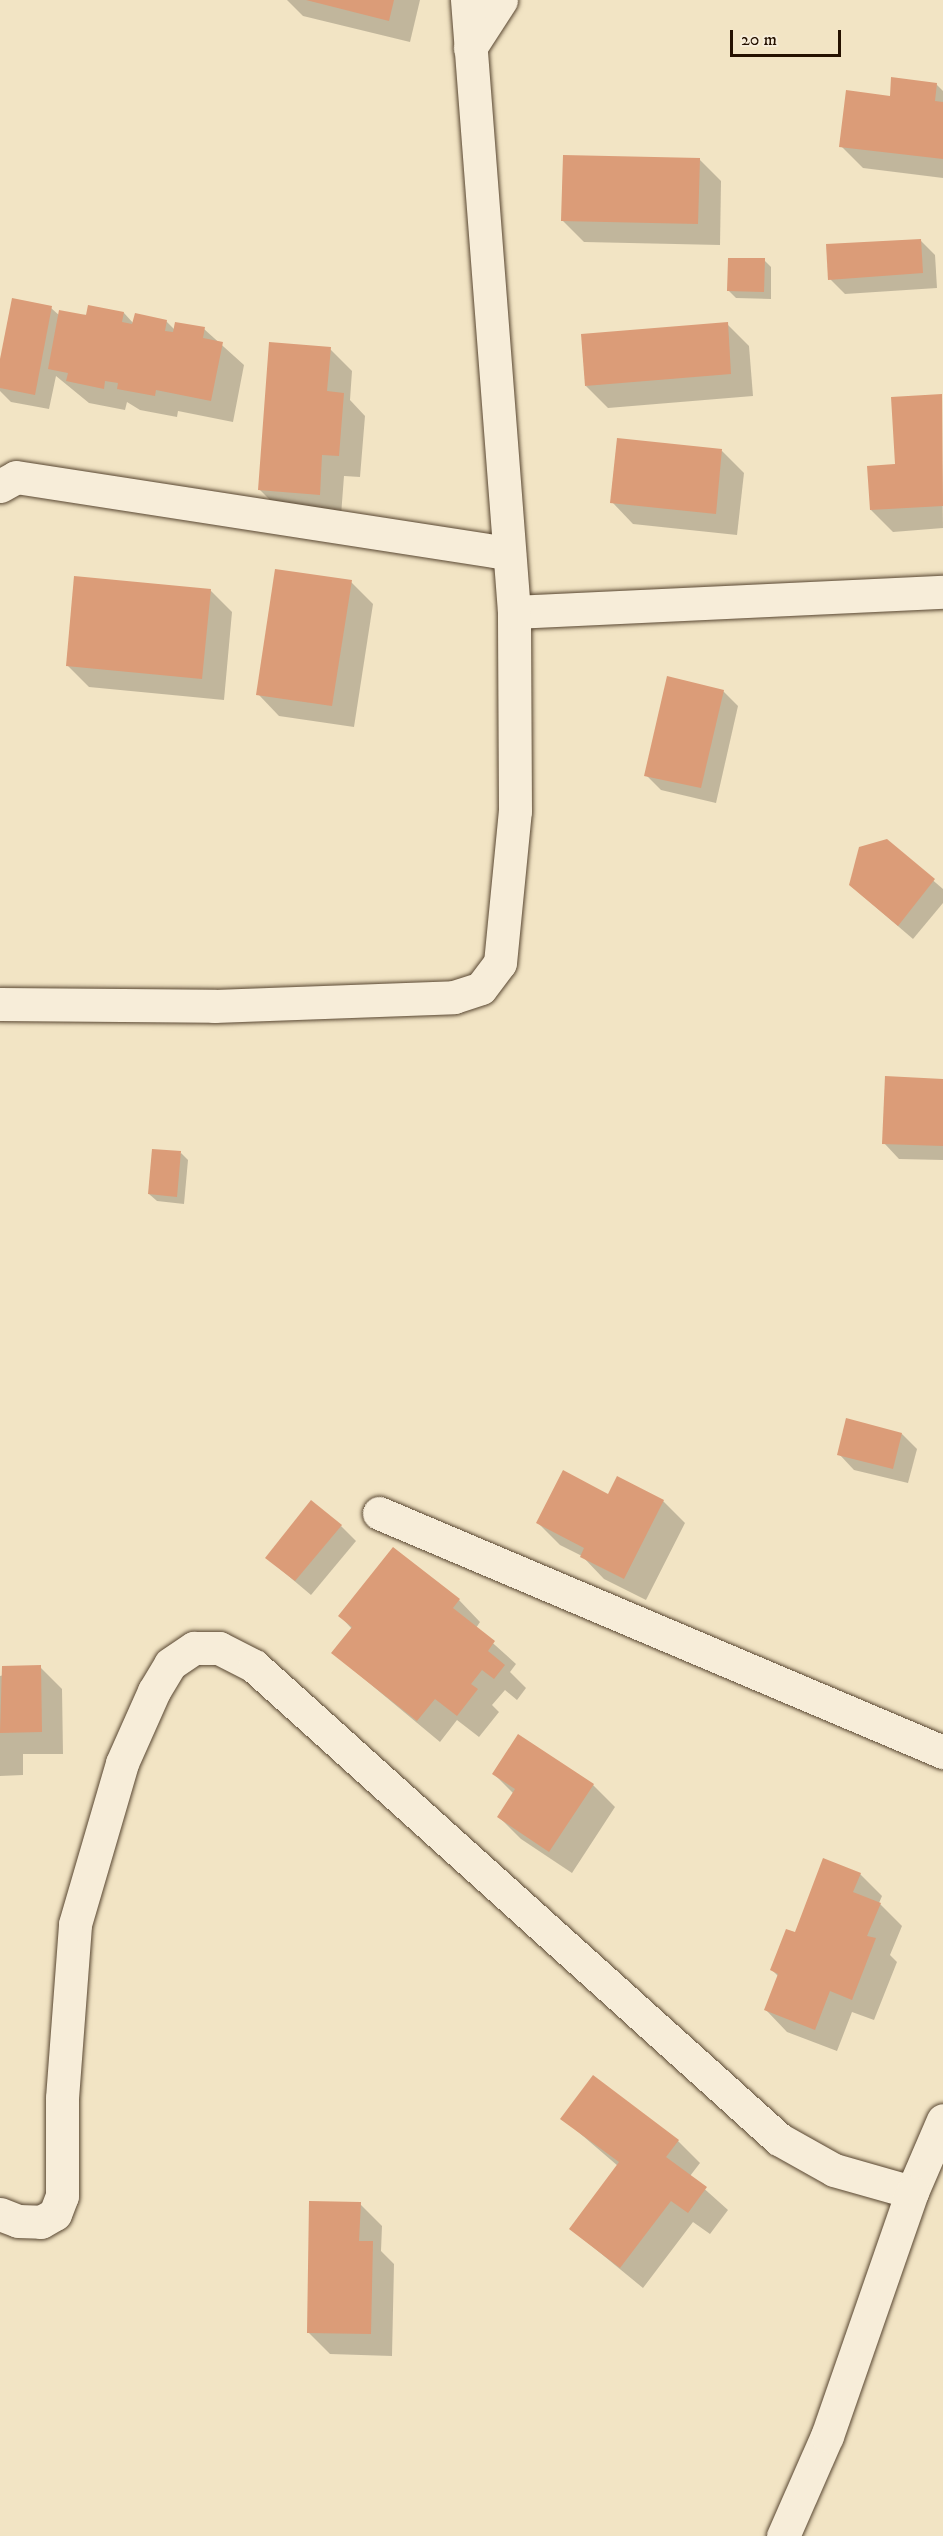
<!DOCTYPE html>
<style>
body{margin:0}
#map{position:relative;width:943px;height:2536px;overflow:hidden;background:#f2e4c4;font-family:"IM FELL DW Pica",serif}
div>[style]{position:absolute}
.shadow>*{inset:0;background:#0003}
.building>*{inset:0;background:#db9c78}
.roads{filter:drop-shadow(0 0 2px #584631) drop-shadow(0 0 2px #584631)}
.street>*{height:33px;margin:-16.5px;padding:0 16.5px;transform-origin:16.5px;border-radius:16.5px;background:#f7edd9}
span{translate:-50% -50%;white-space:nowrap;text-align:center;line-height:1.15;-webkit-text-stroke:6px #f7edd9;paint-order:stroke}
.scale{position:absolute;left:730px;top:30px;width:111px;height:27px;box-sizing:border-box;border:3px solid #251100;border-top:0;padding-left:8px;font-size:18px;line-height:21px;white-space:nowrap;color:#251100;-webkit-text-stroke:4px #f7edd9;paint-order:stroke}
</style>
<div id="map">
<div class="shadow">
<div style="clip-path:polygon(287px 0,420px 0,410px 42px,303px 16px)"></div>
<div style="clip-path:polygon(936px 84px,943px 91px,943px 178px,863px 168px,841px 146px,891px 97px)"></div>
<div style="clip-path:polygon(699px 159px,721px 181px,720px 245px,584px 242px,562px 220px)"></div>
<div style="clip-path:polygon(920px 240px,935px 255px,937px 288px,845px 294px,830px 279px)"></div>
<div style="clip-path:polygon(764px 260px,771px 267px,771px 299px,736px 298px,729px 291px)"></div>
<div style="clip-path:polygon(51px 308px,60px 316px,124px 313px,134px 324px,166px 321px,175px 330px,204px 329px,244px 365px,233px 422px,178px 411px,177px 417px,140px 410px,127px 402px,125px 410px,89px 403px,56px 376px,49px 409px,11px 402px,0 391px,0 367px)"></div>
<div style="clip-path:polygon(727px 324px,749px 346px,753px 396px,608px 408px,586px 386px)"></div>
<div style="clip-path:polygon(330px 349px,352px 371px,350px 400px,365px 416px,360px 477px,344px 476px,341px 516px,281px 511px,259px 489px)"></div>
<div style="clip-path:polygon(941px 395px,943px 528px,893px 532px,871px 510px)"></div>
<div style="clip-path:polygon(722px 451px,744px 473px,737px 535px,633px 524px,612px 502px)"></div>
<div style="clip-path:polygon(351px 582px,373px 604px,354px 727px,279px 716px,258px 694px)"></div>
<div style="clip-path:polygon(210px 590px,232px 612px,224px 700px,89px 687px,68px 666px)"></div>
<div style="clip-path:polygon(723px 691px,738px 706px,716px 803px,661px 790px,646px 775px)"></div>
<div style="clip-path:polygon(887px 841px,943px 889px,943px 903px,913px 939px,850px 885px)"></div>
<div style="clip-path:polygon(943px 1080px,943px 1160px,899px 1159px,884px 1143px)"></div>
<div style="clip-path:polygon(181px 1153px,188px 1160px,184px 1204px,157px 1201px,149px 1194px)"></div>
<div style="clip-path:polygon(902px 1434px,917px 1449px,908px 1483px,854px 1470px,839px 1454px)"></div>
<div style="clip-path:polygon(609px 1496px,663px 1501px,685px 1523px,646px 1600px,604px 1579px,582px 1556px,560px 1545px,538px 1523px)"></div>
<div style="clip-path:polygon(341px 1526px,356px 1541px,311px 1595px,267px 1558px)"></div>
<div style="clip-path:polygon(459px 1600px,480px 1622px,476px 1628px,516px 1664px,510px 1672px,526px 1688px,517px 1700px,505px 1690px,492px 1705px,499px 1712px,479px 1737px,457px 1720px,440px 1742px,333px 1653px,352px 1629px,340px 1616px)"></div>
<div style="clip-path:polygon(40px 1667px,62px 1689px,63px 1754px,23px 1754px,23px 1775px,0 1776px,0 1676px)"></div>
<div style="clip-path:polygon(494px 1774px,593px 1785px,615px 1807px,572px 1873px,521px 1839px,499px 1817px,514px 1794px)"></div>
<div style="clip-path:polygon(860px 1874px,882px 1896px,879px 1903px,902px 1926px,890px 1955px,897px 1962px,874px 2020px,852px 2012px,837px 2051px,787px 2032px,766px 2010px,779px 1977px,772px 1970px,795px 1934px)"></div>
<div style="clip-path:polygon(562px 2118px,678px 2141px,700px 2163px,690px 2176px,728px 2210px,710px 2234px,693px 2222px,643px 2288px,571px 2229px,618px 2166px)"></div>
<div style="clip-path:polygon(360px 2204px,382px 2226px,381px 2251px,394px 2264px,392px 2356px,330px 2354px,308px 2332px)"></div>
</div>
<div class="building">
<div style="clip-path:polygon(306px 0,394px 0,389px 21px)"></div>
<div style="clip-path:polygon(891px 77px,937px 83px,935px 101px,943px 102px,943px 159px,839px 147px,846px 90px,890px 96px)"></div>
<div style="clip-path:polygon(563px 155px,700px 158px,698px 224px,561px 221px)"></div>
<div style="clip-path:polygon(921px 239px,923px 273px,828px 280px,826px 244px)"></div>
<div style="clip-path:polygon(728px 258px,765px 258px,764px 292px,727px 291px)"></div>
<div style="clip-path:polygon(12px 298px,52px 306px,35px 395px,0 388px,0 359px)"></div>
<div style="clip-path:polygon(88px 305px,124px 312px,122px 322px,132px 324px,135px 313px,167px 320px,165px 331px,173px 332px,175px 322px,205px 327px,203px 338px,223px 342px,211px 401px,156px 390px,155px 396px,117px 389px,118px 383px,105px 381px,104px 389px,66px 381px,68px 373px,48px 369px,59px 310px,86px 315px)"></div>
<div style="clip-path:polygon(728px 322px,731px 374px,585px 386px,581px 334px)"></div>
<div style="clip-path:polygon(269px 342px,331px 347px,327px 391px,344px 393px,339px 456px,322px 455px,320px 495px,258px 490px)"></div>
<div style="clip-path:polygon(942px 394px,943px 506px,870px 510px,867px 466px,895px 464px,891px 397px)"></div>
<div style="clip-path:polygon(617px 438px,722px 449px,716px 514px,610px 503px)"></div>
<div style="clip-path:polygon(275px 569px,352px 580px,332px 706px,256px 695px)"></div>
<div style="clip-path:polygon(74px 576px,211px 589px,202px 679px,66px 666px)"></div>
<div style="clip-path:polygon(667px 676px,724px 690px,701px 788px,644px 776px)"></div>
<div style="clip-path:polygon(887px 839px,935px 879px,898px 926px,849px 885px,859px 847px)"></div>
<div style="clip-path:polygon(885px 1076px,943px 1079px,943px 1146px,882px 1144px)"></div>
<div style="clip-path:polygon(152px 1149px,181px 1151px,177px 1197px,148px 1194px)"></div>
<div style="clip-path:polygon(846px 1418px,902px 1433px,893px 1469px,837px 1455px)"></div>
<div style="clip-path:polygon(563px 1470px,608px 1494px,617px 1476px,664px 1500px,624px 1579px,580px 1557px,584px 1548px,536px 1523px)"></div>
<div style="clip-path:polygon(311px 1500px,342px 1525px,295px 1581px,265px 1558px)"></div>
<div style="clip-path:polygon(393px 1547px,460px 1599px,453px 1608px,495px 1641px,488px 1651px,505px 1665px,494px 1679px,482px 1670px,471px 1684px,478px 1689px,457px 1716px,435px 1699px,417px 1721px,331px 1653px,352px 1627px,338px 1616px)"></div>
<div style="clip-path:polygon(41px 1665px,42px 1732px,0 1733px,2px 1666px)"></div>
<div style="clip-path:polygon(518px 1734px,594px 1784px,549px 1852px,497px 1817px,515px 1789px,492px 1774px)"></div>
<div style="clip-path:polygon(823px 1858px,861px 1873px,853px 1892px,881px 1903px,867px 1936px,876px 1938px,852px 2000px,830px 1991px,815px 2030px,764px 2010px,778px 1974px,770px 1970px,786px 1929px,795px 1932px)"></div>
<div style="clip-path:polygon(593px 2075px,679px 2140px,666px 2157px,707px 2187px,688px 2213px,671px 2201px,620px 2268px,569px 2229px,619px 2162px,560px 2119px)"></div>
<div style="clip-path:polygon(309px 2201px,361px 2202px,359px 2241px,373px 2241px,371px 2334px,307px 2333px)"></div>
</div>
<div class="roads">
<div class="street">
<div style="left:470px;top:48px;width:57px;rotate:-57.1deg"></div>
<div style="left:0;top:486px;width:18px;rotate:-29deg"></div>
<div style="left:16px;top:477px;width:499px;rotate:8.8deg"></div>
<div style="left:514px;top:612px;width:429px;rotate:-2.7deg"></div>
<div style="left:0;top:1004px;width:214px;rotate:0.5deg"></div>
<div style="left:214px;top:1006px;width:240px;rotate:-2.1deg"></div>
<div style="left:454px;top:997px;width:28px;rotate:-18deg"></div>
<div style="left:481px;top:988px;width:31px;rotate:-53deg"></div>
<div style="left:500px;top:963px;width:153px;rotate:-84.4deg"></div>
<div style="left:515px;top:811px;width:199px;rotate:-90.3deg"></div>
<div style="left:514px;top:612px;width:614px;rotate:-94.39deg"></div>
<div style="left:379px;top:1513px;width:613px;rotate:22.97deg"></div>
<div style="left:0;top:2214px;width:19px;rotate:21deg"></div>
<div style="left:18px;top:2221px;width:23px;rotate:2deg"></div>
<div style="left:41px;top:2222px;width:16px;rotate:-30deg"></div>
<div style="left:55px;top:2214px;width:19px;rotate:-69deg"></div>
<div style="left:62px;top:2196px;width:98px;rotate:-90deg"></div>
<div style="left:62px;top:2098px;width:174px;rotate:-85.7deg"></div>
<div style="left:75px;top:1924px;width:168px;rotate:-73.7deg"></div>
<div style="left:122px;top:1763px;width:79px;rotate:-66deg"></div>
<div style="left:154px;top:1691px;width:31px;rotate:-59deg"></div>
<div style="left:170px;top:1664px;width:29px;rotate:-34deg"></div>
<div style="left:194px;top:1648px;width:25px"></div>
<div style="left:219px;top:1648px;width:39px;rotate:27deg"></div>
<div style="left:254px;top:1666px;width:707px;rotate:42.02deg"></div>
<div style="left:779px;top:2139px;width:63px;rotate:29.4deg"></div>
<div style="left:834px;top:2170px;width:81px;rotate:15.8deg"></div>
<div style="left:912px;top:2192px;width:78px;rotate:-66.7deg"></div>
<div style="left:783px;top:2536px;width:109px;rotate:-66.3deg"></div>
<div style="left:827px;top:2436px;width:258px;rotate:-70.8deg"></div>
</div>
</div>
<div class="scale">20 m</div>
</div>
